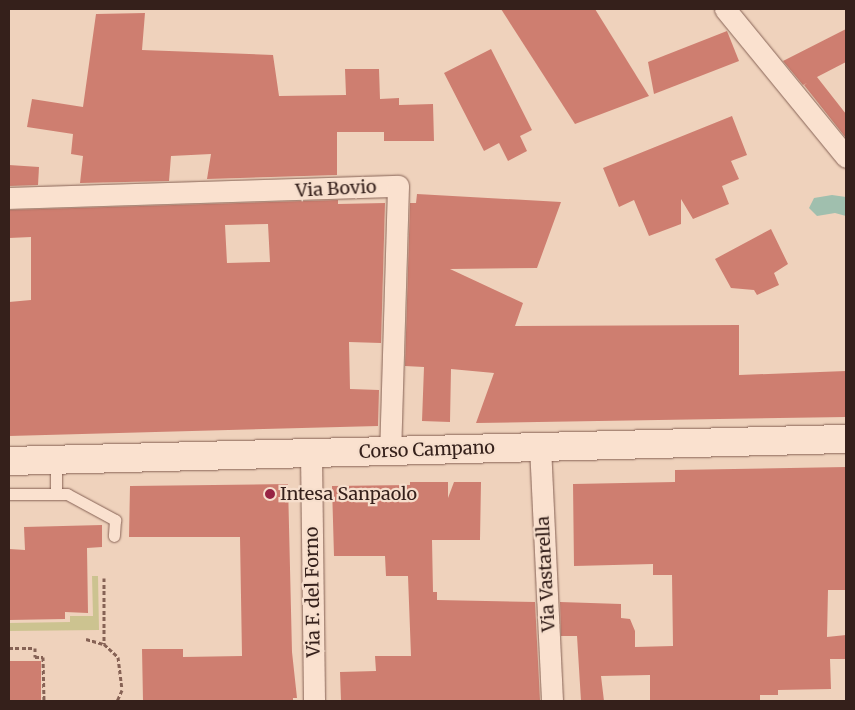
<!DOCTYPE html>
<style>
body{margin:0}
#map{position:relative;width:855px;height:710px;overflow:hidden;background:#efd2bc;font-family:Merriweather,serif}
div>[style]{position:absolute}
.green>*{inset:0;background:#ccc390}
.water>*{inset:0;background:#a0bfae}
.building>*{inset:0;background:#ce7e70}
.path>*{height:3px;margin-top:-1.5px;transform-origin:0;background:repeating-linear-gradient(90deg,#866255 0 4px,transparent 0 6.5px)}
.roads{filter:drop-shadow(0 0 1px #866255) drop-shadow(0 0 1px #866255)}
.service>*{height:11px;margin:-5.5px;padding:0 5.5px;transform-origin:5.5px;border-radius:5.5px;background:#fae1cf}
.minor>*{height:21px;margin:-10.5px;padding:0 10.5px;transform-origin:10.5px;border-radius:10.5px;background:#fae1cf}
.secondary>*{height:28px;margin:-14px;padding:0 14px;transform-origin:14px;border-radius:14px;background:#fae1cf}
.dots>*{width:14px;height:14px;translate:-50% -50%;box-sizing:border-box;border:2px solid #f6decc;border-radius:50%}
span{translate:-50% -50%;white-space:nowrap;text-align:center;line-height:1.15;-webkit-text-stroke:4.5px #f6decc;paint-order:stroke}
.street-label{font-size:18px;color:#35201b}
.poi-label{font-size:18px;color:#35201b}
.left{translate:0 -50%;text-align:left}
.frame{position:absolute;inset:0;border:10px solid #35201b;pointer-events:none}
</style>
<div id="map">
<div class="green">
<div style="clip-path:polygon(92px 576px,98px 576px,99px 630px,9px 631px,9px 623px,70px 622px,70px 616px,93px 616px)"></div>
</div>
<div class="water">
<div style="clip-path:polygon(832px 195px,846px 197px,846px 216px,835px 213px,817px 216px,809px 208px,814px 198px)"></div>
</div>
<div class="building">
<div style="clip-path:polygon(501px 9px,595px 9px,649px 96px,575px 124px)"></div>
<div style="clip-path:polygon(145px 13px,142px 50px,273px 55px,279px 96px,346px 95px,345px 69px,379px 69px,380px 99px,399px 98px,399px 105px,433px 104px,434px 141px,384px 141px,384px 132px,337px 132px,337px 175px,207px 179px,211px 154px,171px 156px,169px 181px,80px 183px,83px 156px,71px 154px,73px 134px,27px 127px,32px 99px,83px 107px,96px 14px)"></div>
<div style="clip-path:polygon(846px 29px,846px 62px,817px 77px,846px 114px,846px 138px,804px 85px,807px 83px,803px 85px,783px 61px)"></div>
<div style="clip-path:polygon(727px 31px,739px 61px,654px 94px,648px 62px)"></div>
<div style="clip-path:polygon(491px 49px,532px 130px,520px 136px,527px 151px,508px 161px,499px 143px,484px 151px,444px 73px)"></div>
<div style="clip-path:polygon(732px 116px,747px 155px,731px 161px,739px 179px,722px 186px,729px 204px,693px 219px,681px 199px,681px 224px,649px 236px,634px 200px,619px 207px,603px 168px)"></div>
<div style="clip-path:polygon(9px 165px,39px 167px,38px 185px,9px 186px)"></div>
<div style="clip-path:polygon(417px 194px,561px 202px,537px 268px,450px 269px,523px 303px,515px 326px,739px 325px,739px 375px,846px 371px,846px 417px,476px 423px,494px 373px,451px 369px,450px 422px,422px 421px,424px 367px,405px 366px,410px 203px,416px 203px)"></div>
<div style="clip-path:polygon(evenodd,338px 200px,338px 204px,385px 203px,381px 343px,349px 342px,350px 389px,379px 390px,378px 426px,9px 436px,9px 302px,31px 300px,31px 237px,9px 238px,9px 210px,338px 200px,268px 224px,270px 262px,227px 263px,225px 225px,268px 224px)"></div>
<div style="clip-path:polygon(771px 229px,788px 264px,774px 273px,779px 285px,757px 295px,754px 290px,731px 288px,715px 259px)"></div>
<div style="clip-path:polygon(846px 467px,846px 590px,828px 590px,827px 637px,846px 635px,846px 659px,830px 659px,831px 689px,778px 690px,778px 695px,760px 695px,760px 701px,650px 701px,650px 675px,601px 676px,604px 701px,581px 701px,577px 636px,561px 636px,560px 602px,621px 604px,621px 618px,630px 619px,635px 631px,635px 647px,673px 646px,672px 575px,653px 575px,653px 564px,574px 566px,573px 484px,675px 482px,675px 470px)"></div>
<div style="clip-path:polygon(410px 482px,448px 482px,448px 498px,454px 482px,481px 482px,480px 540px,432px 540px,433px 592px,437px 592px,437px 600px,535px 602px,540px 701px,341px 701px,340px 672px,376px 671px,375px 656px,411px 656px,408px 576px,386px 576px,385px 556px,334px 556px,332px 486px,410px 485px)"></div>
<div style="clip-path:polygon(288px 484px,292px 652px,297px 698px,293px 698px,293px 701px,143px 701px,142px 649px,183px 649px,183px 657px,242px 656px,240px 537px,129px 537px,130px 486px)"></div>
<div style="clip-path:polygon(102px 525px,102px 547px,87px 548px,88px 613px,65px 612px,65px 619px,9px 620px,9px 549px,25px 550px,24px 527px)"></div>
<div style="clip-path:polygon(9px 661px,41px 661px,41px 701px,9px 701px)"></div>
</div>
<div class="path">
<div style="left:104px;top:578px;width:66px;rotate:90deg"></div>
<div style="left:86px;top:639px;width:19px;rotate:16deg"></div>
<div style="left:104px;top:644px;width:19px;rotate:43deg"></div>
<div style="left:118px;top:657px;width:33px;rotate:83deg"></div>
<div style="left:122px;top:690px;width:12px;rotate:114deg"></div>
<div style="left:9px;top:648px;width:26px"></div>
<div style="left:35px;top:648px;width:9px;rotate:90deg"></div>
<div style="left:35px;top:657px;width:8px"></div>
<div style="left:43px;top:657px;width:44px;rotate:88.7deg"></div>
</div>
<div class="roads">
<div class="service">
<div style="left:9px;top:494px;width:58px"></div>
<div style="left:67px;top:494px;width:55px;rotate:28.4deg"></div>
<div style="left:115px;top:520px;width:16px;rotate:94deg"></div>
<div style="left:56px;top:494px;width:34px;rotate:-90deg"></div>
</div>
<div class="minor">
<div style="left:725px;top:9px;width:191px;rotate:50.7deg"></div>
<div style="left:9px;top:198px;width:389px;rotate:-1.8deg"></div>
<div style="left:398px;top:186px;width:265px;rotate:91.7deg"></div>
<div style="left:540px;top:446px;width:255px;rotate:87.3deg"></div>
<div style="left:311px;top:453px;width:248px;rotate:89.3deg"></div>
</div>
<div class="secondary">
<div style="left:9px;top:461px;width:837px;rotate:-1.51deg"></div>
</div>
</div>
<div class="dots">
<div style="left:270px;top:494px;background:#972444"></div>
</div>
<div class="street-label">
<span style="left:336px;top:189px;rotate:-3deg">Via Bovio</span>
<span style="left:427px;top:450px;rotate:-2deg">Corso Campano</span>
<span style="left:546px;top:574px;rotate:-93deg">Via Vastarella</span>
<span style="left:313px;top:592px;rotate:-91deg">Via F. del Forno</span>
</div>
<div class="poi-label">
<span class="left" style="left:280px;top:494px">Intesa Sanpaolo</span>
</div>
<div class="frame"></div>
</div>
